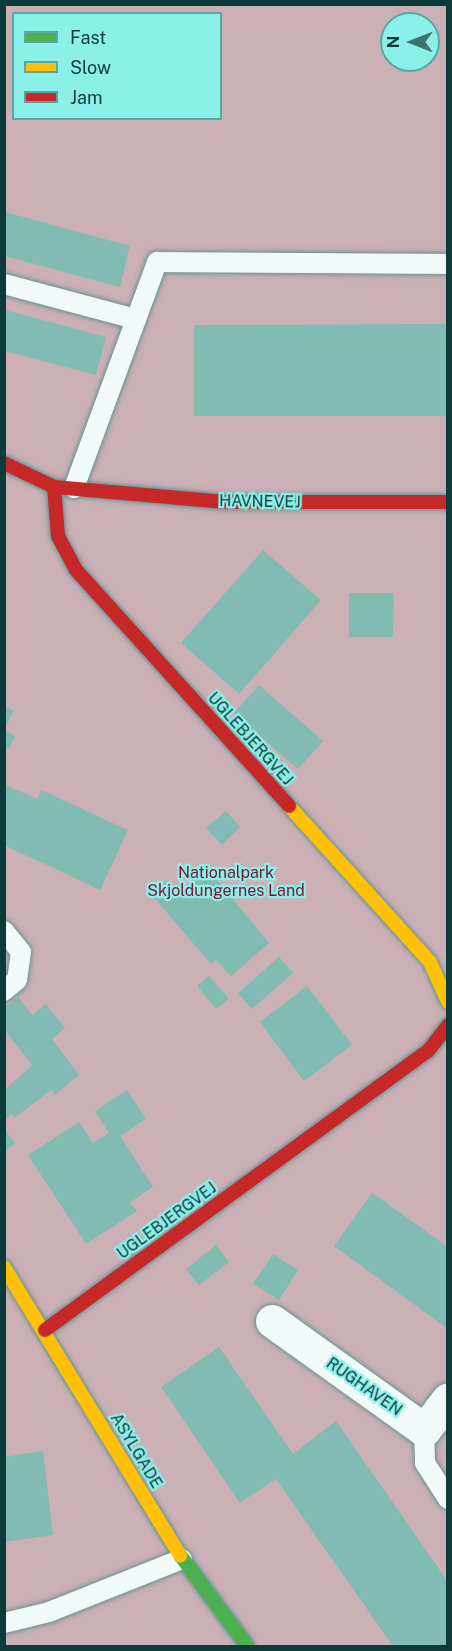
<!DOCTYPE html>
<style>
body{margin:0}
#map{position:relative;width:452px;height:1651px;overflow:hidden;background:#a2d9d6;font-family:"Public Sans",sans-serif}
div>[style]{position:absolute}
.green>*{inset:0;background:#cbb0b6}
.building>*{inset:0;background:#81bbb2}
.roads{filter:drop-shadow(0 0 2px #699290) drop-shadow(0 0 2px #699290)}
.lane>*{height:20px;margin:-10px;padding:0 10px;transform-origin:10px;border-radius:10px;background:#f1f9f9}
.street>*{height:33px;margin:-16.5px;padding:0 16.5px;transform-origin:16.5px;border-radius:16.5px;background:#f1f9f9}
.fast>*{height:14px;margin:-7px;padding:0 7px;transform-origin:7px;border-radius:7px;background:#4caf50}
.slow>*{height:14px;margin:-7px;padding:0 7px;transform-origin:7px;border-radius:7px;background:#ffc107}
.jam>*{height:14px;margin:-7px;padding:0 7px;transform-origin:7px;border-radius:7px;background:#c62828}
span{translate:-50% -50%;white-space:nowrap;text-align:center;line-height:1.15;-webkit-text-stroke:4.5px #8bf0ea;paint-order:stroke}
.street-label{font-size:16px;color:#0c3a38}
.park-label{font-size:16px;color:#821435}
.frame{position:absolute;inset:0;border:6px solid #0c3a38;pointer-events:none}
.legend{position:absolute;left:12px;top:12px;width:210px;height:108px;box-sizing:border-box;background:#8bf0ea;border:2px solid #58a7a3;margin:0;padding:8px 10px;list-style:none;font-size:18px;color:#0c3a38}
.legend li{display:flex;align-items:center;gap:12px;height:30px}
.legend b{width:30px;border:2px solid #58a7a3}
.north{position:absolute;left:380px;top:12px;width:60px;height:60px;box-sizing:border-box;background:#8bf0ea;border:2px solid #58a7a3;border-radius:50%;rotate:270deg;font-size:16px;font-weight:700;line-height:24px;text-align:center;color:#0c3a38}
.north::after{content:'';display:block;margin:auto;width:21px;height:27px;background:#40726f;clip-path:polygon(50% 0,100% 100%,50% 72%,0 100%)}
</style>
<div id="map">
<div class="green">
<div style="clip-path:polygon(evenodd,5px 5px,447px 5px,447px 1646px,5px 1646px,5px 5px,14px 14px,220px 14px,220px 118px,14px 118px,14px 14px,5px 5px,392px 24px,428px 24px,428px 60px,392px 60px,392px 24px)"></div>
</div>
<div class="building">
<div style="clip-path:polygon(5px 212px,130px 246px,120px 287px,5px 256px)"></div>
<div style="clip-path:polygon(5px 310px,106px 337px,96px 375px,5px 351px)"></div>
<div style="clip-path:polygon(448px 324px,448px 416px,194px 416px,194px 325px)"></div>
<div style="clip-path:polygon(263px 550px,321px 600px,239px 694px,181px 643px)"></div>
<div style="clip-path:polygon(349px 593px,394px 593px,393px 637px,349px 637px)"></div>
<div style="clip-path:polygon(259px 685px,323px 741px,298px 769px,234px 713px)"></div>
<div style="clip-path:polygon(4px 706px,14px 711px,4px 729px)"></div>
<div style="clip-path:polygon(4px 730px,15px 736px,9px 748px,4px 746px)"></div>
<div style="clip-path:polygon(4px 784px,37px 799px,41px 790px,128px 830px,100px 890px,4px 845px)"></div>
<div style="clip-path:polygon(226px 811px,240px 827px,222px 845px,206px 828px)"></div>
<div style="clip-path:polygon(207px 868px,269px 943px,231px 976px,216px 960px,211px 964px,151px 894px,167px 880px,178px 893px)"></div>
<div style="clip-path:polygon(279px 957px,293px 973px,252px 1009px,238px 993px)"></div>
<div style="clip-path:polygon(209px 976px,229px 999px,216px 1009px,197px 986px)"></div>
<div style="clip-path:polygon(307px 986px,352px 1045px,304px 1081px,260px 1022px)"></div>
<div style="clip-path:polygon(18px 997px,32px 1015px,46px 1004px,65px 1028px,52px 1039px,79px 1075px,55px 1095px,51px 1090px,14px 1118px,11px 1114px,4px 1120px,4px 1091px,32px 1065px,4px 1029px,4px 1008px)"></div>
<div style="clip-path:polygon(127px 1090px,146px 1119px,120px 1136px,153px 1187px,130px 1202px,137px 1211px,86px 1244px,28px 1155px,79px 1122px,93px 1143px,109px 1133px,95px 1111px)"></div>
<div style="clip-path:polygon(4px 1129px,15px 1143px,4px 1152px)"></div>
<div style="clip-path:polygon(372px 1193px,448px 1247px,448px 1329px,334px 1246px)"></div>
<div style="clip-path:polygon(216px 1245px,229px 1262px,199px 1285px,186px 1269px)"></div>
<div style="clip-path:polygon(273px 1254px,298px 1270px,279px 1300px,253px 1284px)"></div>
<div style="clip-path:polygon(219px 1347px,293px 1454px,336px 1421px,448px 1582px,448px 1646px,393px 1646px,276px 1479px,240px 1503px,161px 1387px)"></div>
<div style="clip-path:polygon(43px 1451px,53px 1535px,4px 1542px,4px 1457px)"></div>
</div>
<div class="roads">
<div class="lane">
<div style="left:4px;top:284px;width:137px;rotate:14.9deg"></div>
<div style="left:74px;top:488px;width:241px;rotate:-69.8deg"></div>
<div style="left:157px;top:262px;width:291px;rotate:0.4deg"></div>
<div style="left:4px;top:931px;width:27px;rotate:51deg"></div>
<div style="left:21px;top:952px;width:28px;rotate:98deg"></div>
<div style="left:17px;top:980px;width:17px;rotate:140deg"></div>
<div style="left:424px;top:1430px;width:33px;rotate:88deg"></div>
<div style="left:425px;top:1463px;width:43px;rotate:57.4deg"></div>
<div style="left:4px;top:1623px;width:46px;rotate:-13.7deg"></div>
<div style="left:49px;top:1612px;width:143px;rotate:-21.7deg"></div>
</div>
<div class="street">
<div style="left:272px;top:1321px;width:187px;rotate:35.6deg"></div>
<div style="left:424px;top:1430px;width:39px;rotate:-52deg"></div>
</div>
<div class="fast">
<div style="left:180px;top:1555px;width:113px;rotate:53.6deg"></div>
</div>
<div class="slow">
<div style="left:289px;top:806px;width:210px;rotate:47.9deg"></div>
<div style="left:430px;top:962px;width:44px;rotate:65.8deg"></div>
<div style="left:4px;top:1267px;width:338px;rotate:58.6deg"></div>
</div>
<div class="jam">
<div style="left:4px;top:463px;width:55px;rotate:25.6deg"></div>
<div style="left:54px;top:487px;width:172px;rotate:5deg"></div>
<div style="left:225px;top:502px;width:223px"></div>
<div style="left:54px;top:487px;width:49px;rotate:85.3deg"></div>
<div style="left:58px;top:536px;width:38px;rotate:62deg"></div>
<div style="left:76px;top:570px;width:318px;rotate:47.9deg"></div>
<div style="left:45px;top:1330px;width:474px;rotate:-36.1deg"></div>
<div style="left:428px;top:1051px;width:33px;rotate:-52deg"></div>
</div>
</div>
<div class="street-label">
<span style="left:260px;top:502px;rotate:1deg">HAVNEVEJ</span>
<span style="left:250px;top:739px;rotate:48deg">UGLEBJERGVEJ</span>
<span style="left:167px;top:1221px;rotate:-36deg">UGLEBJERGVEJ</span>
<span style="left:364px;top:1387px;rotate:35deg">RUGHAVEN</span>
<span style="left:136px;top:1451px;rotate:59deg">ASYLGADE</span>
</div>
<div class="park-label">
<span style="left:226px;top:882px">Nationalpark<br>Skjoldungernes Land</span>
</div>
<div class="frame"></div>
<ul class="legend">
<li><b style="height:8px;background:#4caf50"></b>Fast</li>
<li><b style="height:8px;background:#ffc107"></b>Slow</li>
<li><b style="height:8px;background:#c62828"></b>Jam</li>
</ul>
<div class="north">N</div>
</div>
